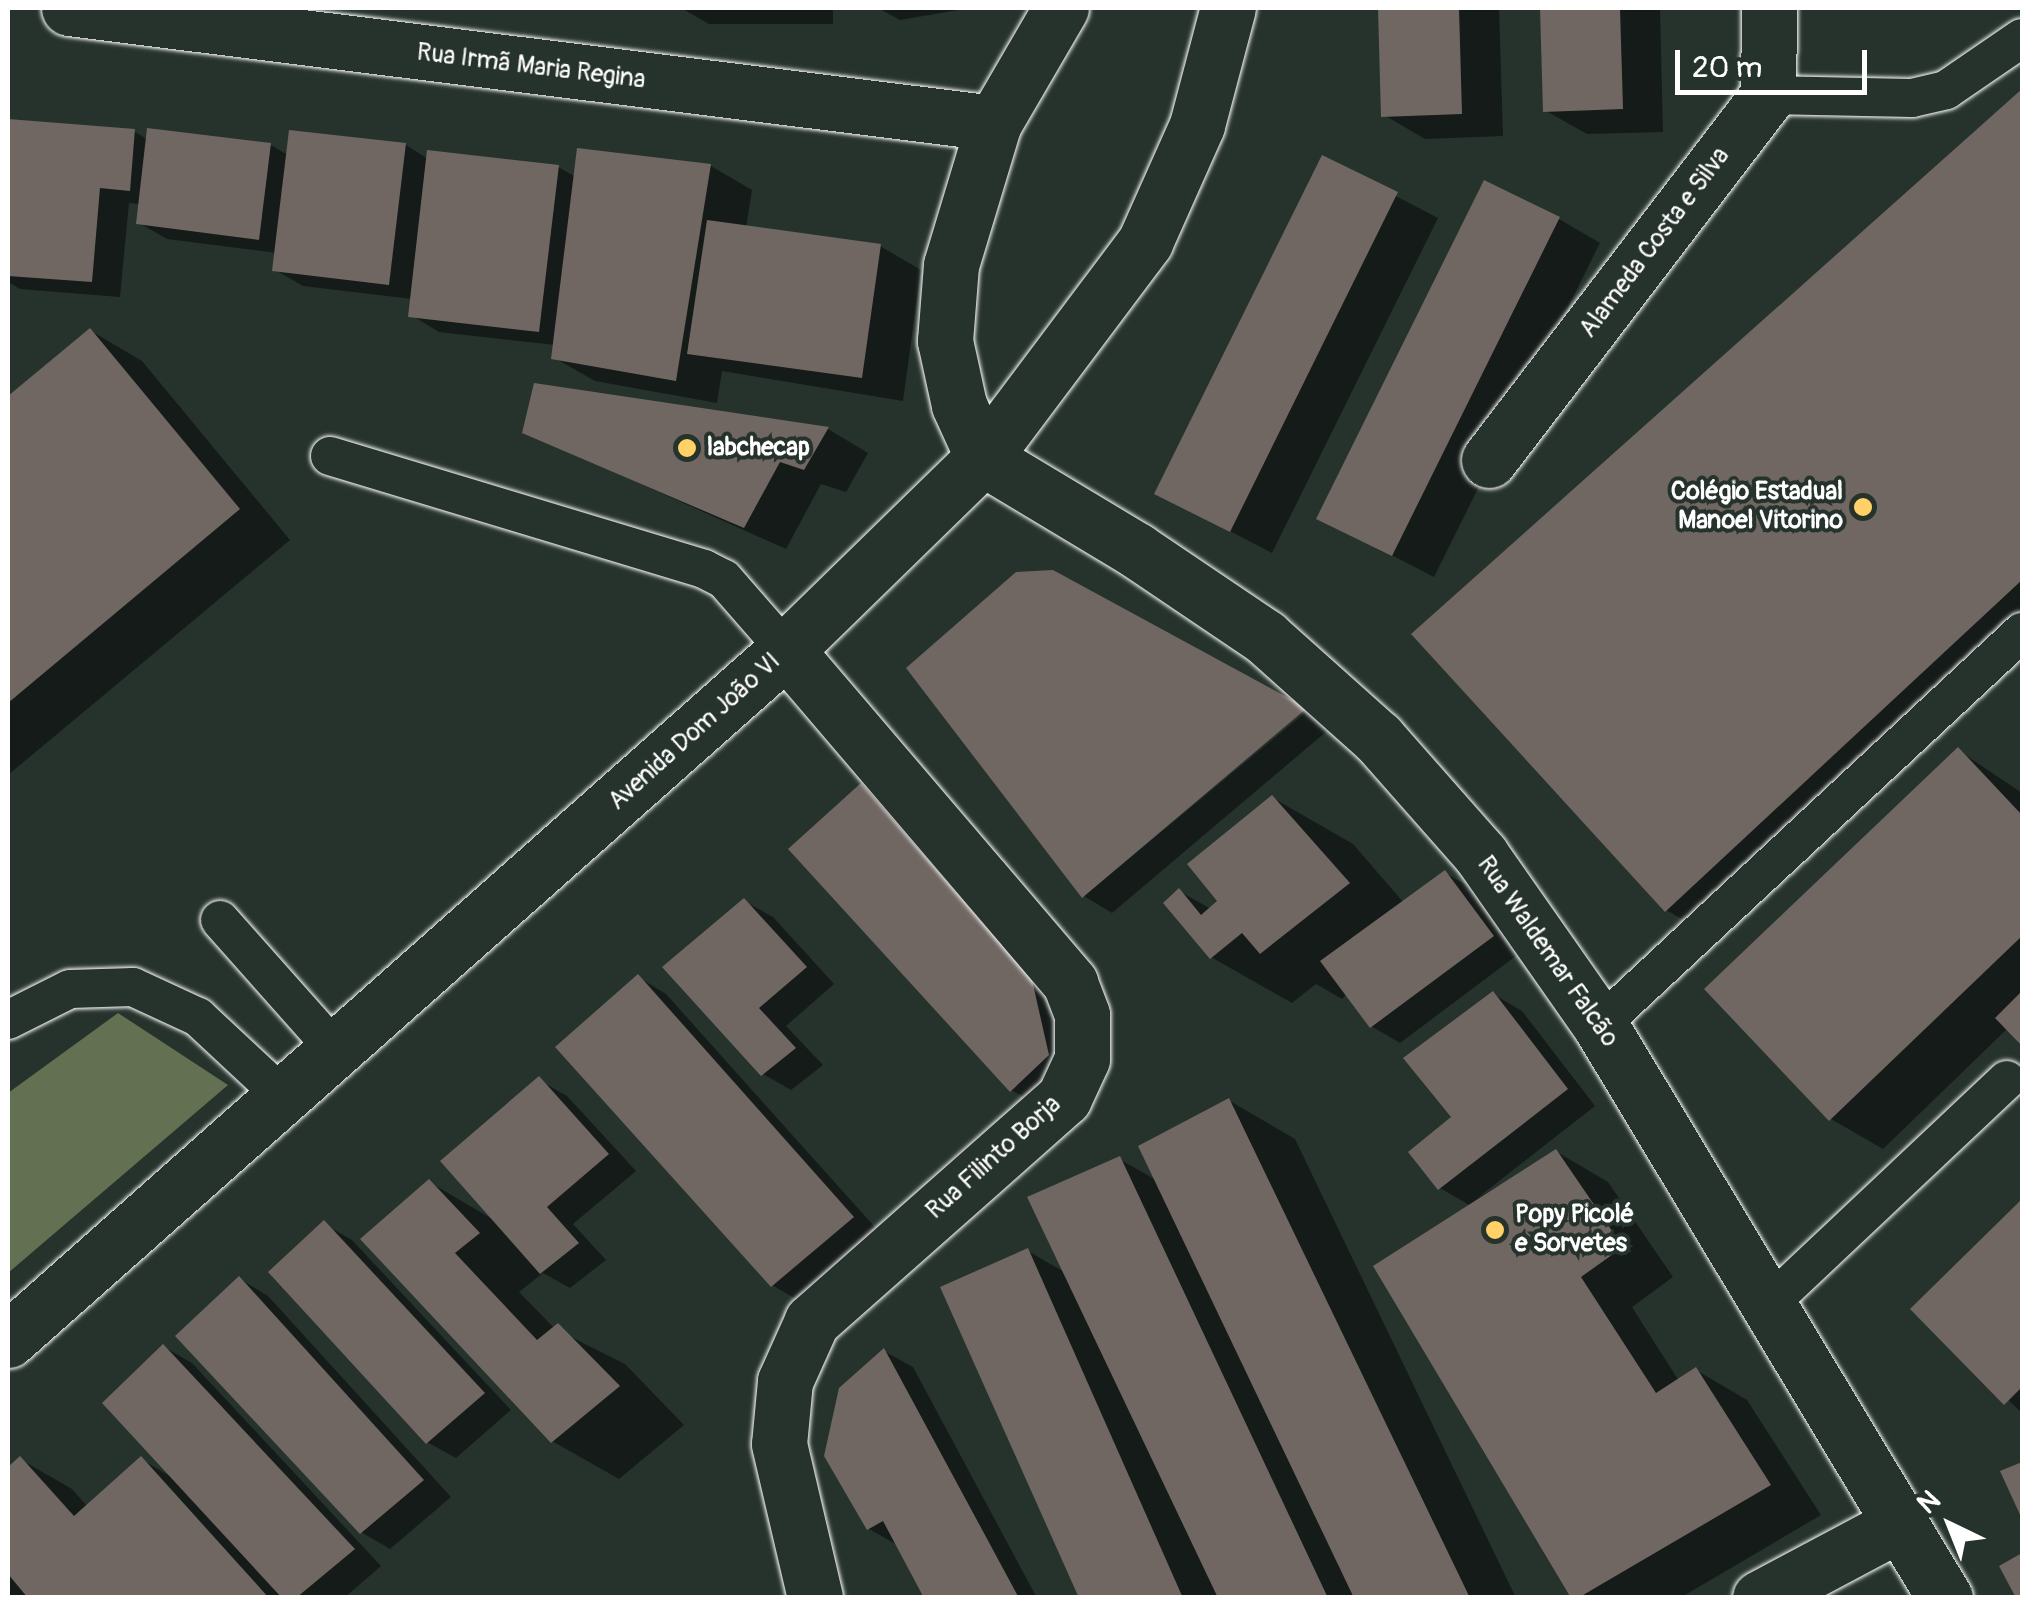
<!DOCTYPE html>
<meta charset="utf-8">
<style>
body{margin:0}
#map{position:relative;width:2030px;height:1605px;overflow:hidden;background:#26332d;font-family:Pangolin,sans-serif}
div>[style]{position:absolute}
.green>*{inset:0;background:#637051}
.shadow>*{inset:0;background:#0007}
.building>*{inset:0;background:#706762}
.roads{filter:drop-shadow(0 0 2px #fff) drop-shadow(0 0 2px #fff)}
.lane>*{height:38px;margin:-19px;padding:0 19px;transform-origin:19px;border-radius:19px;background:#26332d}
.street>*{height:55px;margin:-27.5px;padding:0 27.5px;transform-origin:27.5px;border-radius:27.5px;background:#26332d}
.secondary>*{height:55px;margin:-27.5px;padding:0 27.5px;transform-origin:27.5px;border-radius:27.5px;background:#26332d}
.dots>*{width:28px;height:28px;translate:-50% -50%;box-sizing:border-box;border:5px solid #26332d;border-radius:50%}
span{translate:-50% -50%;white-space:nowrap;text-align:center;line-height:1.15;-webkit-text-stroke:8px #26332d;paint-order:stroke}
.street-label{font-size:25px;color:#fff}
.poi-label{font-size:25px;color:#fff;font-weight:700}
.left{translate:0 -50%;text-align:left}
.right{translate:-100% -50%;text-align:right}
.frame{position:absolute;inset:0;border:10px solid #fff;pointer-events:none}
.north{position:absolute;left:1900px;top:1475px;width:100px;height:100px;-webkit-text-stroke:8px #26332d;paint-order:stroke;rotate:317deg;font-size:28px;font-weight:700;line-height:40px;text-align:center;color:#fff}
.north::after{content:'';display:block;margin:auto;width:35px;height:45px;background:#fff;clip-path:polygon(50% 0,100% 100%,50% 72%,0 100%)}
.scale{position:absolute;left:1675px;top:50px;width:192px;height:45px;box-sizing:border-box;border:5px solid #fff;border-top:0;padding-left:12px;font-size:30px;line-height:35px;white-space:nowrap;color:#fff;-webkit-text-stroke:8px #26332d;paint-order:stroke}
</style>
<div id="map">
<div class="green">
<div style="clip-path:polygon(118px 1013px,228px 1085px,8px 1273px,8px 1093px)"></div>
</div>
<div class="shadow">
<div style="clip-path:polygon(681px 8px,833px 8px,833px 24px,709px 24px)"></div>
<div style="clip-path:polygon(878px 8px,970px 8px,900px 20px)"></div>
<div style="clip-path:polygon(1381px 8px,1499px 8px,1503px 136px,1425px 139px,1384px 115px)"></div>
<div style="clip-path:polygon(1542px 8px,1660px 8px,1663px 132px,1587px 134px,1546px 111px)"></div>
<div style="clip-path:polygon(2022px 93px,2022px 658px,1718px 940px,1666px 910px,1414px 634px)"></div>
<div style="clip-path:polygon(8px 122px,135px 132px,148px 140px,271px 145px,288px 155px,406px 145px,428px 159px,558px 167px,576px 177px,711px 166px,752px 190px,746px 228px,880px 246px,921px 270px,903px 401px,722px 371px,717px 403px,595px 381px,553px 357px,555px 345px,439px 332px,411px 315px,412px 299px,303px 286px,275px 270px,277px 253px,167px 239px,139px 223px,141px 204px,129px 203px,120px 297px,20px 289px,8px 282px)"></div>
<div style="clip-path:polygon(1323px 158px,1438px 218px,1272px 553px,1157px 493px)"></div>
<div style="clip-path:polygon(1559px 219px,1600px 243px,1434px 577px,1320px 518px)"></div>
<div style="clip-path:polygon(91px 331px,142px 361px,290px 540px,8px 775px,8px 400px)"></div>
<div style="clip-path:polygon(536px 386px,828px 429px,868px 453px,846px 492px,821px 484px,786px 549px,525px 432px)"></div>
<div style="clip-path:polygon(1307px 711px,1333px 726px,1112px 913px,1084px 896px)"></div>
<div style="clip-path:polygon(1958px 750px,2022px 793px,2022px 1043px,2008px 1028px,1883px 1149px,1831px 1119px)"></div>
<div style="clip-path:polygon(862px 786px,890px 802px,1031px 955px,1077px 1071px,1040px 1106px,1011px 1090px)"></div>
<div style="clip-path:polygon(1273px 798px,1353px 844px,1404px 903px,1445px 873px,1474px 889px,1520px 953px,1400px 1043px,1371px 1026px,1347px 994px,1342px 999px,1316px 984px,1292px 1003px,1211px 957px,1179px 891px,1211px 909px,1221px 902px)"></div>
<div style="clip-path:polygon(744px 901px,773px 917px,834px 984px,786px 1026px,823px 1065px,791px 1090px,763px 1074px)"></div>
<div style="clip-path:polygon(638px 977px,666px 994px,881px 1234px,801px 1302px,772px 1285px)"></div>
<div style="clip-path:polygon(1493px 994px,1522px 1011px,1595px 1106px,1476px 1199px,1557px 1152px,1608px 1182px,1673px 1277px,1632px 1307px,1679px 1381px,1696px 1370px,1747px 1400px,1821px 1515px,1680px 1598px,1574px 1598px,1471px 1206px,1440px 1188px)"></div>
<div style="clip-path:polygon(539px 1080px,567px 1096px,636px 1171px,573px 1224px,606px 1260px,570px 1288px,543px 1273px,519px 1292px,555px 1329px,625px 1364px,684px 1425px,619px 1479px,552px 1441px,363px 1239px,429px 1182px,494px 1220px)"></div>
<div style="clip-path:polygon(1228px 1100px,1295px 1139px,1516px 1598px,1082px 1598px,1028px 1251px,1066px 1273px,1119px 1159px,1158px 1181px)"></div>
<div style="clip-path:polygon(2022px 1202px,2022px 1413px,1913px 1309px)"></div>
<div style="clip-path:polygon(324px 1224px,352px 1240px,511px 1410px,456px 1458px,427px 1442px)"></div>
<div style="clip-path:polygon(240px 1279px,268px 1296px,451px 1497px,390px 1549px,361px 1532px)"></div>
<div style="clip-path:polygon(164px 1347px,192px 1363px,381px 1566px,344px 1598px,8px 1598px,8px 1575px,14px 1578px,8px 1570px,8px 1470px,20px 1459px,72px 1489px,88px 1507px,141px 1459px,173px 1478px)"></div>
<div style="clip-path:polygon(884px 1351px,913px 1367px,1037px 1598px,927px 1598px,899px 1546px,869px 1529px)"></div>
</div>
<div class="building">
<div style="clip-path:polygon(1378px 8px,1459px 8px,1462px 114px,1381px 117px)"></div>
<div style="clip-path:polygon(1540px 8px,1620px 8px,1623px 109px,1543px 112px)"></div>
<div style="clip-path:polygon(2022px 89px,2022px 580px,1665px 912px,1411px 634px)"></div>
<div style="clip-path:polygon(8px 119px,135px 129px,130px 191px,100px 188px,92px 282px,8px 276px)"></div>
<div style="clip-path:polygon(147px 128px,271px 143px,259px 240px,136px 224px)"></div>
<div style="clip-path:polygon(289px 130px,406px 143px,389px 285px,272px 271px)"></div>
<div style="clip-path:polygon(577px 148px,711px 164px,676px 381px,551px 359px)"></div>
<div style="clip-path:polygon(427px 150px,559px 165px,539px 332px,408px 317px)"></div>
<div style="clip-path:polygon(1322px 155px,1398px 192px,1230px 532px,1154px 494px)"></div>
<div style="clip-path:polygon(1484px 180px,1560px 217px,1392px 556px,1316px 519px)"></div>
<div style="clip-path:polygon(707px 220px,881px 244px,862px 378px,687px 354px)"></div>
<div style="clip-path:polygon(90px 328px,240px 509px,8px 703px,8px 396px)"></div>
<div style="clip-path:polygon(534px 383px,829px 427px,804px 470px,780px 462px,744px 528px,522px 433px)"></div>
<div style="clip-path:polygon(1053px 570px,1307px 708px,1082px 898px,906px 668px,1016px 572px)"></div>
<div style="clip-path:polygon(1958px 747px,2022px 815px,2022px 936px,1829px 1121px,1704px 989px)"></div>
<div style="clip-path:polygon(861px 783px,1032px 980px,1049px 1055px,1010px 1092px,788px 849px)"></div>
<div style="clip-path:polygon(1272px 795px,1350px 883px,1260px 954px,1242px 933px,1210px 959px,1163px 903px,1179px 888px,1201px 915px,1217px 901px,1187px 864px)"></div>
<div style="clip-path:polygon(1445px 870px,1494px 936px,1370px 1028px,1320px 961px)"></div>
<div style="clip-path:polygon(744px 898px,807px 967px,759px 1008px,796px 1048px,761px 1076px,662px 967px)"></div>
<div style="clip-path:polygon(638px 974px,854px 1217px,771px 1287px,555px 1047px)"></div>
<div style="clip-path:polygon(1493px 991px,1568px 1089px,1438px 1190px,1408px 1152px,1451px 1117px,1403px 1058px)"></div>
<div style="clip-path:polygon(2022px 991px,2022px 1046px,1995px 1018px)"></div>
<div style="clip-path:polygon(539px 1076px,609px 1154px,547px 1207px,579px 1243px,540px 1274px,440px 1161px)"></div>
<div style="clip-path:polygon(1229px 1098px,1470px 1598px,1354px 1598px,1138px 1146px)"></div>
<div style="clip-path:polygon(1556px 1149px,1623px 1247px,1581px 1277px,1656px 1393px,1696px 1367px,1771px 1485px,1578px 1598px,1571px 1598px,1373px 1266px)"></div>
<div style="clip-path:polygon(1120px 1156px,1328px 1598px,1218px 1598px,1027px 1197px)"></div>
<div style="clip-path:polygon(429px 1179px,480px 1233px,455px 1253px,537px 1340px,558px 1323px,620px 1386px,551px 1443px,360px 1239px)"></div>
<div style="clip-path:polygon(2022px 1199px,2022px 1387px,2004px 1405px,1910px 1309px)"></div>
<div style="clip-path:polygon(324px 1220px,485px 1393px,426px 1444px,268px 1272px)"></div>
<div style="clip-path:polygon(1028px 1248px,1183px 1598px,1079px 1598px,940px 1287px)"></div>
<div style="clip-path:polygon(239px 1276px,424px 1480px,360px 1534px,175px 1336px)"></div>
<div style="clip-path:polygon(163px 1344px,355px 1549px,296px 1598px,282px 1598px,102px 1403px)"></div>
<div style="clip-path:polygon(884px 1348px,1019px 1598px,924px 1598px,883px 1521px,867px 1530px,824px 1456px,839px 1388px)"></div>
<div style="clip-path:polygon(20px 1456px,74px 1516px,141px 1456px,269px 1598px,28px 1598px,8px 1574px,8px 1467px)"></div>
<div style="clip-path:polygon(2022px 1462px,2022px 1519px,2000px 1471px)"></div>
<div style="clip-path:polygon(2022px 1553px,2022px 1598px,2016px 1598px,1999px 1566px)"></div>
</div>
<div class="roads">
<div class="lane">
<div style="left:1768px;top:95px;width:144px;rotate:1.2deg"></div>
<div style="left:1912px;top:98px;width:35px;rotate:-13deg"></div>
<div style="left:1946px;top:90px;width:92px;rotate:-34.4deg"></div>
<div style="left:330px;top:456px;width:391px;rotate:16.8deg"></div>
<div style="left:704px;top:569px;width:22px;rotate:27deg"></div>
<div style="left:724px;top:579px;width:94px;rotate:48.9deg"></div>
<div style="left:220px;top:920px;width:176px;rotate:48.4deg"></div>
<div style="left:8px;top:1020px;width:69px;rotate:-26.6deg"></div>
<div style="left:70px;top:989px;width:63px;rotate:-1.8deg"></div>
<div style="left:133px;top:987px;width:72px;rotate:24.8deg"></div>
<div style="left:198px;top:1017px;width:119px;rotate:43deg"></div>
<div style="left:1600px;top:1025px;width:577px;rotate:-42.96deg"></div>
<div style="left:1768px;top:1305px;width:328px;rotate:-43.3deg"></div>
</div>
<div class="street">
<div style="left:69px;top:8px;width:932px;rotate:7.09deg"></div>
<div style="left:983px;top:458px;width:58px;rotate:-114.4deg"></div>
<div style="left:959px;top:405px;width:66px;rotate:-102.3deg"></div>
<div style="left:945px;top:341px;width:76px;rotate:-85.5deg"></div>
<div style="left:951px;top:265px;width:148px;rotate:-73.2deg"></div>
<div style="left:994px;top:123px;width:133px;rotate:-59.8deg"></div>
<div style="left:1489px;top:460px;width:459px;rotate:-52.6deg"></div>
<div style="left:1768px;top:95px;width:87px;rotate:-89.3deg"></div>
<div style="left:786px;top:650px;width:438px;rotate:49.5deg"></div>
<div style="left:1070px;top:983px;width:34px;rotate:69deg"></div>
<div style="left:1082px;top:1015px;width:44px;rotate:90deg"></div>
<div style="left:1082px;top:1059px;width:43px;rotate:114.8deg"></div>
<div style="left:1064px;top:1098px;width:337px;rotate:138.5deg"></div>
<div style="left:812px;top:1321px;width:66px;rotate:114.2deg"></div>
<div style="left:785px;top:1381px;width:63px;rotate:95.4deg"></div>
<div style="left:779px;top:1444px;width:158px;rotate:76.8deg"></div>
<div style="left:1760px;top:1598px;width:160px;rotate:-28deg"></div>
</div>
<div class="secondary">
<div style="left:983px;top:458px;width:179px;rotate:31deg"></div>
<div style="left:1136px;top:550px;width:156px;rotate:34deg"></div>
<div style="left:1265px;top:637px;width:152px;rotate:41.8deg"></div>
<div style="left:1378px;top:738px;width:156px;rotate:48.6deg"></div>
<div style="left:1481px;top:855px;width:208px;rotate:55deg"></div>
<div style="left:1600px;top:1025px;width:669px;rotate:58.95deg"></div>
<div style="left:8px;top:1340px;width:1040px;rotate:-41.57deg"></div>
<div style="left:786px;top:650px;width:275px;rotate:-44.3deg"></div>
<div style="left:983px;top:458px;width:270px;rotate:-53.1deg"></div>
<div style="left:1145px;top:242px;width:128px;rotate:-66deg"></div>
<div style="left:1197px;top:125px;width:121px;rotate:-75.2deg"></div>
</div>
</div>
<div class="dots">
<div style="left:687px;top:448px;background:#ffd166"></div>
<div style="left:1863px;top:507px;background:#ffd166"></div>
<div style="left:1495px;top:1230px;background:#ffd166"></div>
</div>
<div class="street-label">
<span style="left:531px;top:67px;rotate:7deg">Rua Irmã Maria Regina</span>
<span style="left:1655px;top:243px;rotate:-53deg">Alameda Costa e Silva</span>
<span style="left:695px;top:732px;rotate:-42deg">Avenida Dom João VI</span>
<span style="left:1547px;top:952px;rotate:55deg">Rua Waldemar Falcão</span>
<span style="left:994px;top:1158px;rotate:-42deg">Rua Filinto Borja</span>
</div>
<div class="poi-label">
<span class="left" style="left:707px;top:448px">labchecap</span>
<span class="right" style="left:1843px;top:507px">Colégio Estadual<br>Manoel Vitorino</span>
<span class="left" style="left:1515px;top:1230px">Popy Picolé<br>e Sorvetes</span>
</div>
<div class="frame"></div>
<div class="north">N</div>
<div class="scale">20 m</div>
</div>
